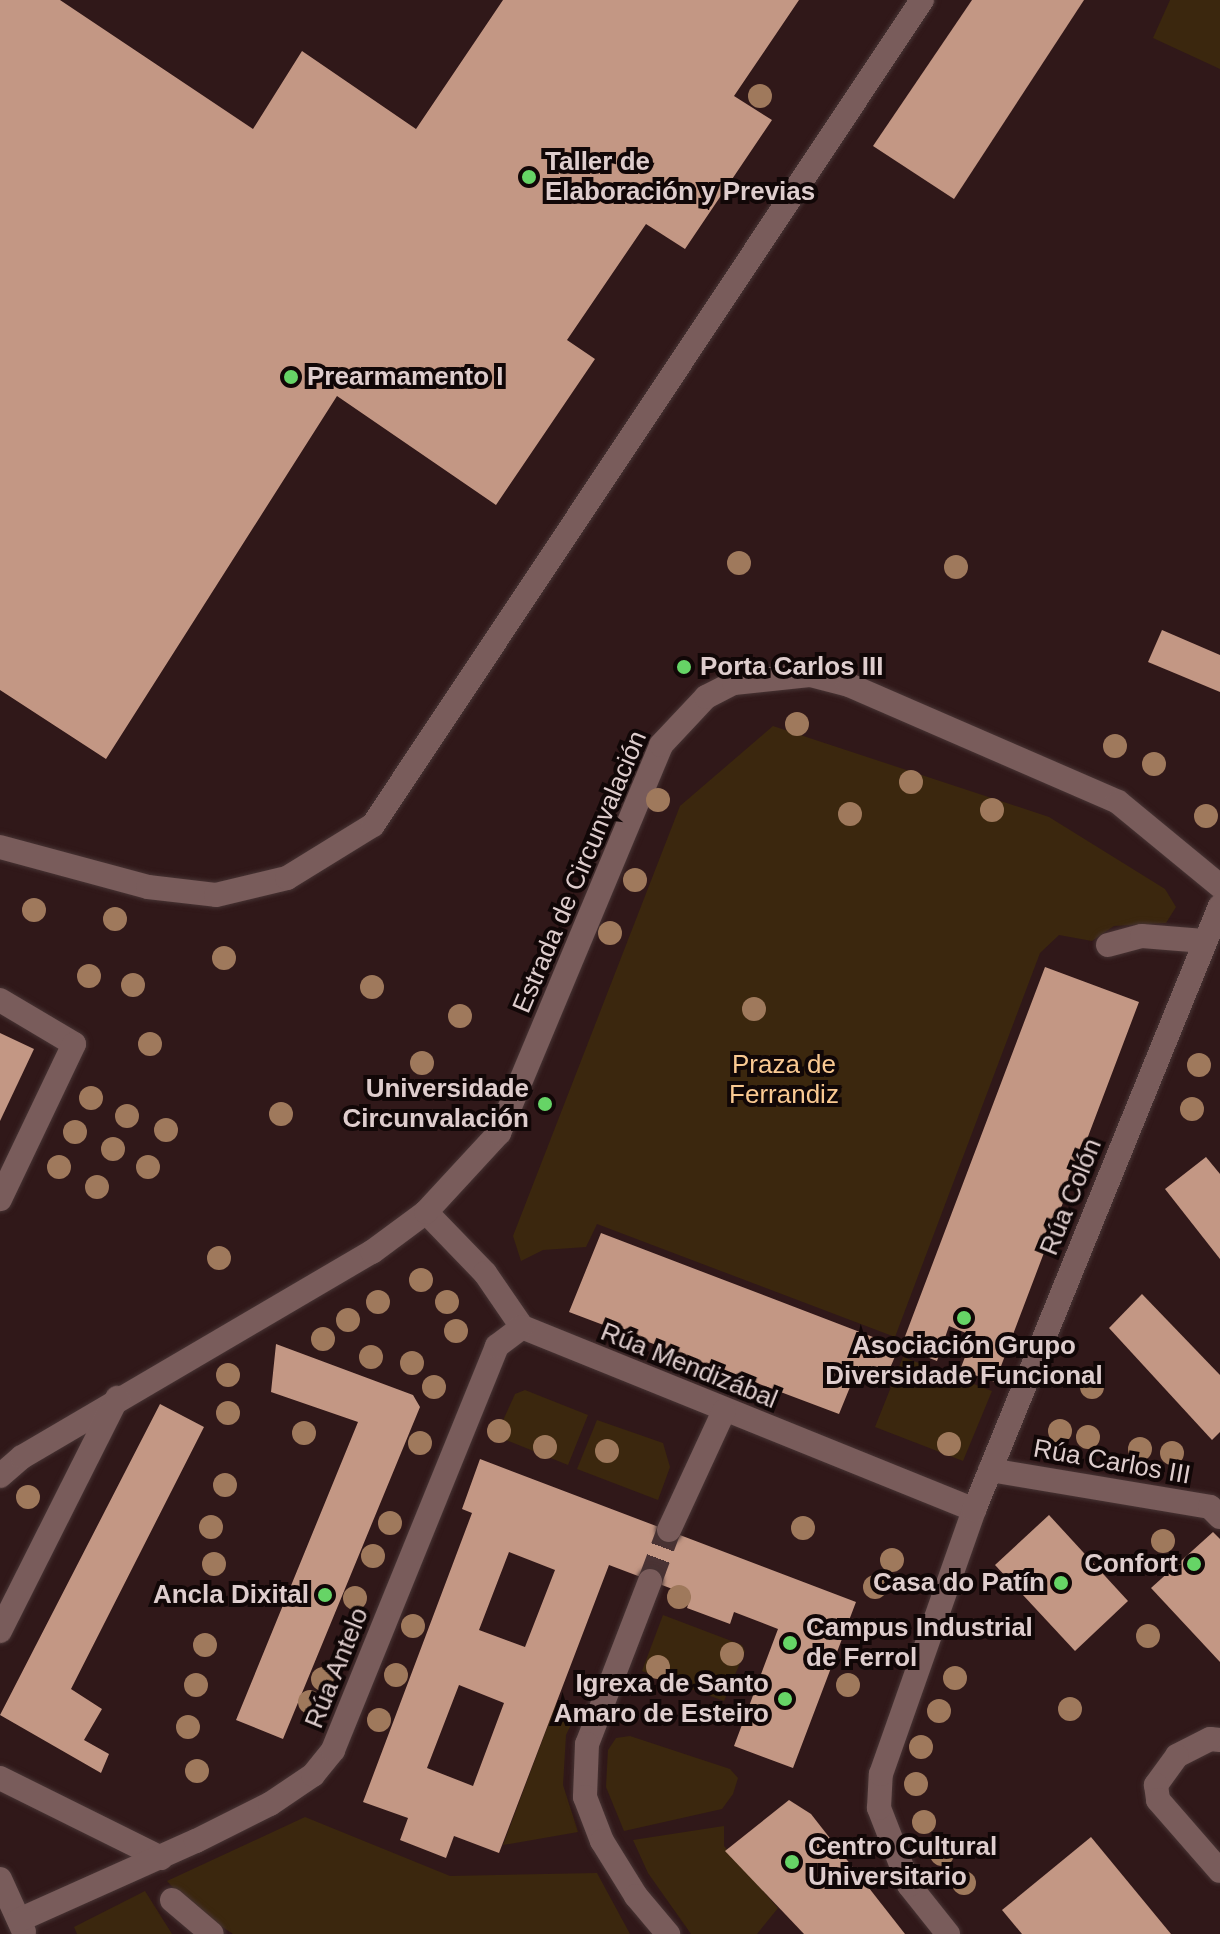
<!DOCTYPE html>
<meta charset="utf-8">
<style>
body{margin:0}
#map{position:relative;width:1220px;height:1934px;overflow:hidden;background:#301819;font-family:Arial,sans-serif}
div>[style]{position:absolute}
.green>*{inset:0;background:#3b270e}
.building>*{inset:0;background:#c39784}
.minor-tunnel>*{height:24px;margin-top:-12px;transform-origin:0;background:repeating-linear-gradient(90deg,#4a3334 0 24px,transparent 0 36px)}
.roads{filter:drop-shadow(0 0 2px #473434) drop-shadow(0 0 2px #473434)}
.minor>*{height:24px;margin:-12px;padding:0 12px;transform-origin:12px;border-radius:12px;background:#795c5b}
.trees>*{width:24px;height:24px;margin:-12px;border-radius:50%;background:#9f795c}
.dots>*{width:22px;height:22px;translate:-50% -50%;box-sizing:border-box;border:4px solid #110707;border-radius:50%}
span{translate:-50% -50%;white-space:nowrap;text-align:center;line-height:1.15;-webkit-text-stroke:8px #110707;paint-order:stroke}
.poi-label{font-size:26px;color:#decdcd;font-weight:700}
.left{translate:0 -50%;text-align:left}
.right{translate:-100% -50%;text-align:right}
.street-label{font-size:26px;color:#decdcd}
.park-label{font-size:26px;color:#fac992}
</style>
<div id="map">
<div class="green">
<div style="clip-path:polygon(1170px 0,1220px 0,1220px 69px,1153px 38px)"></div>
<div style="clip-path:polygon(773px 726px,1049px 817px,1165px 889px,1176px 907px,1166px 923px,1114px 926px,1092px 941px,1059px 935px,1040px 953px,895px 1337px,597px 1224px,586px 1247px,543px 1250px,521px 1261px,513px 1236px,680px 806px)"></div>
<div style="clip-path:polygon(903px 1357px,992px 1391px,963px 1461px,875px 1427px)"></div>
<div style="clip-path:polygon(525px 1390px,588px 1415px,568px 1465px,496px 1436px,515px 1394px)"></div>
<div style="clip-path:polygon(597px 1420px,663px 1443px,670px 1467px,658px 1500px,577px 1469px)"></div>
<div style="clip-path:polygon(663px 1615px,742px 1645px,745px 1651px,724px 1701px,642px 1671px)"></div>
<div style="clip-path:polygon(556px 1704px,578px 1710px,566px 1735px,563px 1785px,578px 1832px,503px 1845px)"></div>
<div style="clip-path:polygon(630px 1736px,730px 1769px,738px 1778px,733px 1794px,722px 1809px,624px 1831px,606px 1787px,608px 1750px,616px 1738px)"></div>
<div style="clip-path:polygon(305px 1817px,450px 1876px,597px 1873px,630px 1934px,233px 1934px,190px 1906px,167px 1881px)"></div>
<div style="clip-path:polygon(724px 1826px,724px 1846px,778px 1908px,757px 1934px,691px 1934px,648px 1873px,633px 1840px)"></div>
<div style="clip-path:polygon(145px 1891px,172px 1934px,77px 1934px,74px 1927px)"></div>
</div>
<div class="building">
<div style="clip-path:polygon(0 0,60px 0,253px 129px,302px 51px,416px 129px,503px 0,799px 0,734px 96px,772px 120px,685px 249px,646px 224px,567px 340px,595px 359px,496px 505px,337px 396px,106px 759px,0 690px)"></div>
<div style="clip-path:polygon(972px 0,1084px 0,954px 199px,873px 146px)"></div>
<div style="clip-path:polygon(1162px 630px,1220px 655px,1220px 692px,1148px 662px)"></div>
<div style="clip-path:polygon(1045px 967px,1139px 1002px,995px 1382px,960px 1370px,973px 1336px,949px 1326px,937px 1361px,901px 1347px)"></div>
<div style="clip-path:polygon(0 1033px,34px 1049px,0 1121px)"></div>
<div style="clip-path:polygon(1206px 1157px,1220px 1174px,1220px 1259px,1165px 1189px)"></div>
<div style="clip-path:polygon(601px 1233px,899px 1347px,885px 1380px,857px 1370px,839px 1414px,569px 1312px)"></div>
<div style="clip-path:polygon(1142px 1294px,1220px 1375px,1220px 1432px,1212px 1440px,1109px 1328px)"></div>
<div style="clip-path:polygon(276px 1344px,413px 1395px,420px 1407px,283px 1739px,236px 1720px,358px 1422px,271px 1392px)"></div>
<div style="clip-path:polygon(160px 1404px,204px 1427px,71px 1689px,102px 1709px,84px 1740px,109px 1754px,101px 1773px,0 1715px)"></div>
<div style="clip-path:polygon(evenodd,480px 1459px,856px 1602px,793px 1768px,734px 1746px,778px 1629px,734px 1612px,730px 1624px,687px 1608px,691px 1596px,609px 1565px,499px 1853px,454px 1836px,446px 1858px,400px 1840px,408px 1818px,363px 1802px,472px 1513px,462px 1509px,480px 1459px,509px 1552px,555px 1570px,525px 1647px,479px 1630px,509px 1552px,480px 1459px,459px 1685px,504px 1703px,473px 1786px,427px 1768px,459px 1685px)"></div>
<div style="clip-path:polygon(1049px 1515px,1128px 1601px,1075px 1651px,995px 1565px)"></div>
<div style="clip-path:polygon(1213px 1532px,1220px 1539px,1220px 1662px,1151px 1588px)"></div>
<div style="clip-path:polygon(789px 1800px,811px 1814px,905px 1934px,804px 1934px,725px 1851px)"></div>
<div style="clip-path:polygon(1091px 1837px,1171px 1934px,1022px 1934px,1002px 1910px)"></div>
</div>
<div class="minor-tunnel">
<div style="left:650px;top:1581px;width:54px;rotate:-69.6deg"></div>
</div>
<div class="roads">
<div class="minor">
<div style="left:0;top:847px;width:153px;rotate:15.1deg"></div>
<div style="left:148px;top:887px;width:68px;rotate:6.7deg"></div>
<div style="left:216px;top:895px;width:73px;rotate:-13.5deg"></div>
<div style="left:287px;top:878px;width:101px;rotate:-31.6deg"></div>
<div style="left:373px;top:825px;width:991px;rotate:-56.36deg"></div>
<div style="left:1108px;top:945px;width:35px;rotate:-15deg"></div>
<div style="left:1142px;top:936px;width:62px;rotate:4.6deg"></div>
<div style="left:0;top:1000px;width:86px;rotate:30.7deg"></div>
<div style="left:74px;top:1044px;width:172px;rotate:115.5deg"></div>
<div style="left:426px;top:1212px;width:85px;rotate:46deg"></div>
<div style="left:485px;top:1273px;width:65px;rotate:55.6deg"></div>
<div style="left:522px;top:1327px;width:488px;rotate:22deg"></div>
<div style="left:990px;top:1470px;width:223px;rotate:9.5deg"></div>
<div style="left:1210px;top:1507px;width:14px;rotate:45deg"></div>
<div style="left:0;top:1476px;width:29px;rotate:-41deg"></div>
<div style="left:22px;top:1457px;width:406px;rotate:-30.4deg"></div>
<div style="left:372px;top:1252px;width:67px;rotate:-36.5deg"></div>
<div style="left:426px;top:1212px;width:108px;rotate:-47.3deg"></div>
<div style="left:499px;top:1133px;width:420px;rotate:-67.3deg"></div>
<div style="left:661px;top:745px;width:66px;rotate:-46.8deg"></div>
<div style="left:706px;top:697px;width:31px;rotate:-27deg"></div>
<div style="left:734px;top:683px;width:76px;rotate:-6deg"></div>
<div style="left:810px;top:675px;width:40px;rotate:14.4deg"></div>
<div style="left:849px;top:685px;width:293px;rotate:23.5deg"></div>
<div style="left:1118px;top:802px;width:132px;rotate:39.5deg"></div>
<div style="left:669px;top:1530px;width:131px;rotate:-65.2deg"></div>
<div style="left:650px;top:1581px;width:175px;rotate:111.1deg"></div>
<div style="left:587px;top:1744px;width:53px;rotate:92.2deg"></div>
<div style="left:585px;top:1797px;width:47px;rotate:68.9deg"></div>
<div style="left:602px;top:1841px;width:65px;rotate:58.3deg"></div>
<div style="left:636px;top:1896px;width:50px;rotate:49.9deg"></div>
<div style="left:0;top:1631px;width:261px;rotate:-63.3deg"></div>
<div style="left:1220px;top:1740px;width:10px;rotate:-174deg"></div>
<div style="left:1210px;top:1739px;width:37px;rotate:153deg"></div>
<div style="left:1177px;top:1756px;width:36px;rotate:126deg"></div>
<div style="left:1156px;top:1785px;width:15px;rotate:82deg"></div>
<div style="left:1158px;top:1800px;width:94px;rotate:48.9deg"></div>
<div style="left:0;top:1778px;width:180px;rotate:26.4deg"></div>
<div style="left:0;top:1879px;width:58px;rotate:65.6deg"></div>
<div style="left:172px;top:1900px;width:52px;rotate:40.4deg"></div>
<div style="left:19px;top:1920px;width:194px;rotate:-24.1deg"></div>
<div style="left:196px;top:1841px;width:83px;rotate:-26.6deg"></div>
<div style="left:270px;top:1804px;width:52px;rotate:-34deg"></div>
<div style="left:313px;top:1775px;width:32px;rotate:-51deg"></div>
<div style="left:333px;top:1750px;width:436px;rotate:-67.9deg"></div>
<div style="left:497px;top:1346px;width:31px;rotate:-37deg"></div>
<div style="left:948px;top:1934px;width:63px;rotate:-128.5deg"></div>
<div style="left:909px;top:1885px;width:83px;rotate:-111.3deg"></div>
<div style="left:879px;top:1808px;width:34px;rotate:-87deg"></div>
<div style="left:881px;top:1774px;width:280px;rotate:-70.6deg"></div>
<div style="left:974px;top:1510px;width:652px;rotate:-67.84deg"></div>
</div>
</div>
<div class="trees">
<div style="left:760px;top:96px"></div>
<div style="left:739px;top:563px"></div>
<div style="left:956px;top:567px"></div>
<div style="left:797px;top:724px"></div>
<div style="left:1115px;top:746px"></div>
<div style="left:1154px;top:764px"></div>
<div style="left:911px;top:782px"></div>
<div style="left:658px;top:800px"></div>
<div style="left:992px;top:810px"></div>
<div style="left:850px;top:814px"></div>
<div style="left:1206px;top:816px"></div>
<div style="left:635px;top:880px"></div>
<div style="left:34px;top:910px"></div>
<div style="left:115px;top:919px"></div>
<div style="left:610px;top:933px"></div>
<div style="left:224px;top:958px"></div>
<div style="left:89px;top:976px"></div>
<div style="left:133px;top:985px"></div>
<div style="left:372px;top:987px"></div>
<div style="left:754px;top:1009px"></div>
<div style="left:460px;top:1016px"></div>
<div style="left:150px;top:1044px"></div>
<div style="left:422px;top:1063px"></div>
<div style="left:1199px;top:1065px"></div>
<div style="left:91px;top:1098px"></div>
<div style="left:1192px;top:1109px"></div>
<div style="left:281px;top:1114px"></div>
<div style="left:127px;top:1116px"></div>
<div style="left:166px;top:1130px"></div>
<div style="left:75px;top:1132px"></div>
<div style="left:113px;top:1149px"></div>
<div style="left:59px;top:1167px"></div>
<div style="left:148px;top:1167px"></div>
<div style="left:97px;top:1187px"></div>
<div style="left:219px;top:1258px"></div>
<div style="left:421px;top:1280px"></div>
<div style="left:378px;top:1302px"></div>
<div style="left:447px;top:1302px"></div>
<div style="left:348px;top:1320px"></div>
<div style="left:456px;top:1331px"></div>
<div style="left:323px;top:1339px"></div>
<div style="left:371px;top:1357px"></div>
<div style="left:412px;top:1363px"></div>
<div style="left:228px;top:1375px"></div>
<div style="left:434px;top:1387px"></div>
<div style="left:1092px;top:1387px"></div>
<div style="left:228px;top:1413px"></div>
<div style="left:499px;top:1431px"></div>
<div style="left:1060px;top:1431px"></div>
<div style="left:304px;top:1433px"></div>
<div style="left:1088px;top:1437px"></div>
<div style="left:420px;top:1443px"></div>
<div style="left:949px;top:1444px"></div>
<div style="left:545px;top:1447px"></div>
<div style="left:1140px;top:1449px"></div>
<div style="left:607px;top:1451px"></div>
<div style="left:1172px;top:1453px"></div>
<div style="left:225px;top:1485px"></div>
<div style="left:28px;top:1497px"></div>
<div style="left:390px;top:1523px"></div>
<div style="left:211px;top:1527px"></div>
<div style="left:803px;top:1528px"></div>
<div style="left:1163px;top:1541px"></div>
<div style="left:373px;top:1556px"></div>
<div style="left:892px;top:1560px"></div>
<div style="left:214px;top:1564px"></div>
<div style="left:875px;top:1587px"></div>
<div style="left:679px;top:1597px"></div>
<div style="left:355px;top:1598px"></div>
<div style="left:413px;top:1626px"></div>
<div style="left:1148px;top:1636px"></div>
<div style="left:205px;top:1645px"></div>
<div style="left:732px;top:1654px"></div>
<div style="left:658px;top:1667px"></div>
<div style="left:396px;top:1675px"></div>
<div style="left:955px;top:1678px"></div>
<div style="left:323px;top:1679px"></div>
<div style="left:196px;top:1685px"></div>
<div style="left:848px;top:1685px"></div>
<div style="left:310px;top:1702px"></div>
<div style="left:1070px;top:1709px"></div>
<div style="left:939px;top:1711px"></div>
<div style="left:379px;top:1720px"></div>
<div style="left:188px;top:1727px"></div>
<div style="left:921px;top:1747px"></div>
<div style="left:197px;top:1771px"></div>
<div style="left:916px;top:1784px"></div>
<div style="left:924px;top:1822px"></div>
<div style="left:942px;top:1854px"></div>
<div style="left:964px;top:1883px"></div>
</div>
<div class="dots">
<div style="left:529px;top:177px;background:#66d466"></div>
<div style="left:291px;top:377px;background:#66d466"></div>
<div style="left:684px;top:667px;background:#66d466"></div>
<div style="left:545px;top:1104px;background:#66d466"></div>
<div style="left:964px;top:1318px;background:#66d466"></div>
<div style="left:1194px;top:1564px;background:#66d466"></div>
<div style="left:1061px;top:1583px;background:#66d466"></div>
<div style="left:325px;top:1595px;background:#66d466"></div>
<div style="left:790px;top:1643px;background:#66d466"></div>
<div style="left:785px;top:1699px;background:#66d466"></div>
<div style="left:792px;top:1862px;background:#66d466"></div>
</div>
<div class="poi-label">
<span class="left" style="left:545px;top:177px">Taller de<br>Elaboración y Previas</span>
<span class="left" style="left:307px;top:377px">Prearmamento I</span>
<span class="left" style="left:700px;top:667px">Porta Carlos III</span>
<span class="right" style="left:529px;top:1104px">Universidade<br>Circunvalación</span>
<span style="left:964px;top:1361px">Asociación Grupo<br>Diversidade Funcional</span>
<span class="right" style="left:1178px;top:1564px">Confort</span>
<span class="right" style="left:1045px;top:1583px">Casa do Patín</span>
<span class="right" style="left:309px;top:1595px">Ancla Dixital</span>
<span class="left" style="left:806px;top:1643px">Campus Industrial<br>de Ferrol</span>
<span class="right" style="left:769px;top:1699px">Igrexa de Santo<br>Amaro de Esteiro</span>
<span class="left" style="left:808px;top:1862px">Centro Cultural<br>Universitario</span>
</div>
<div class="street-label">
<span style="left:580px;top:872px;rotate:-67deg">Estrada de Circunvalación</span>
<span style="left:1071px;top:1197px;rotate:-68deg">Rúa Colón</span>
<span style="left:689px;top:1366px;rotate:22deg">Rúa Mendizábal</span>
<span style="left:1112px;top:1462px;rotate:10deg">Rúa Carlos III</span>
<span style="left:337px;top:1668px;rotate:-68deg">Rúa Antelo</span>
</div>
<div class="park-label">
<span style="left:784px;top:1080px">Praza de<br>Ferrandiz</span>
</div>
</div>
